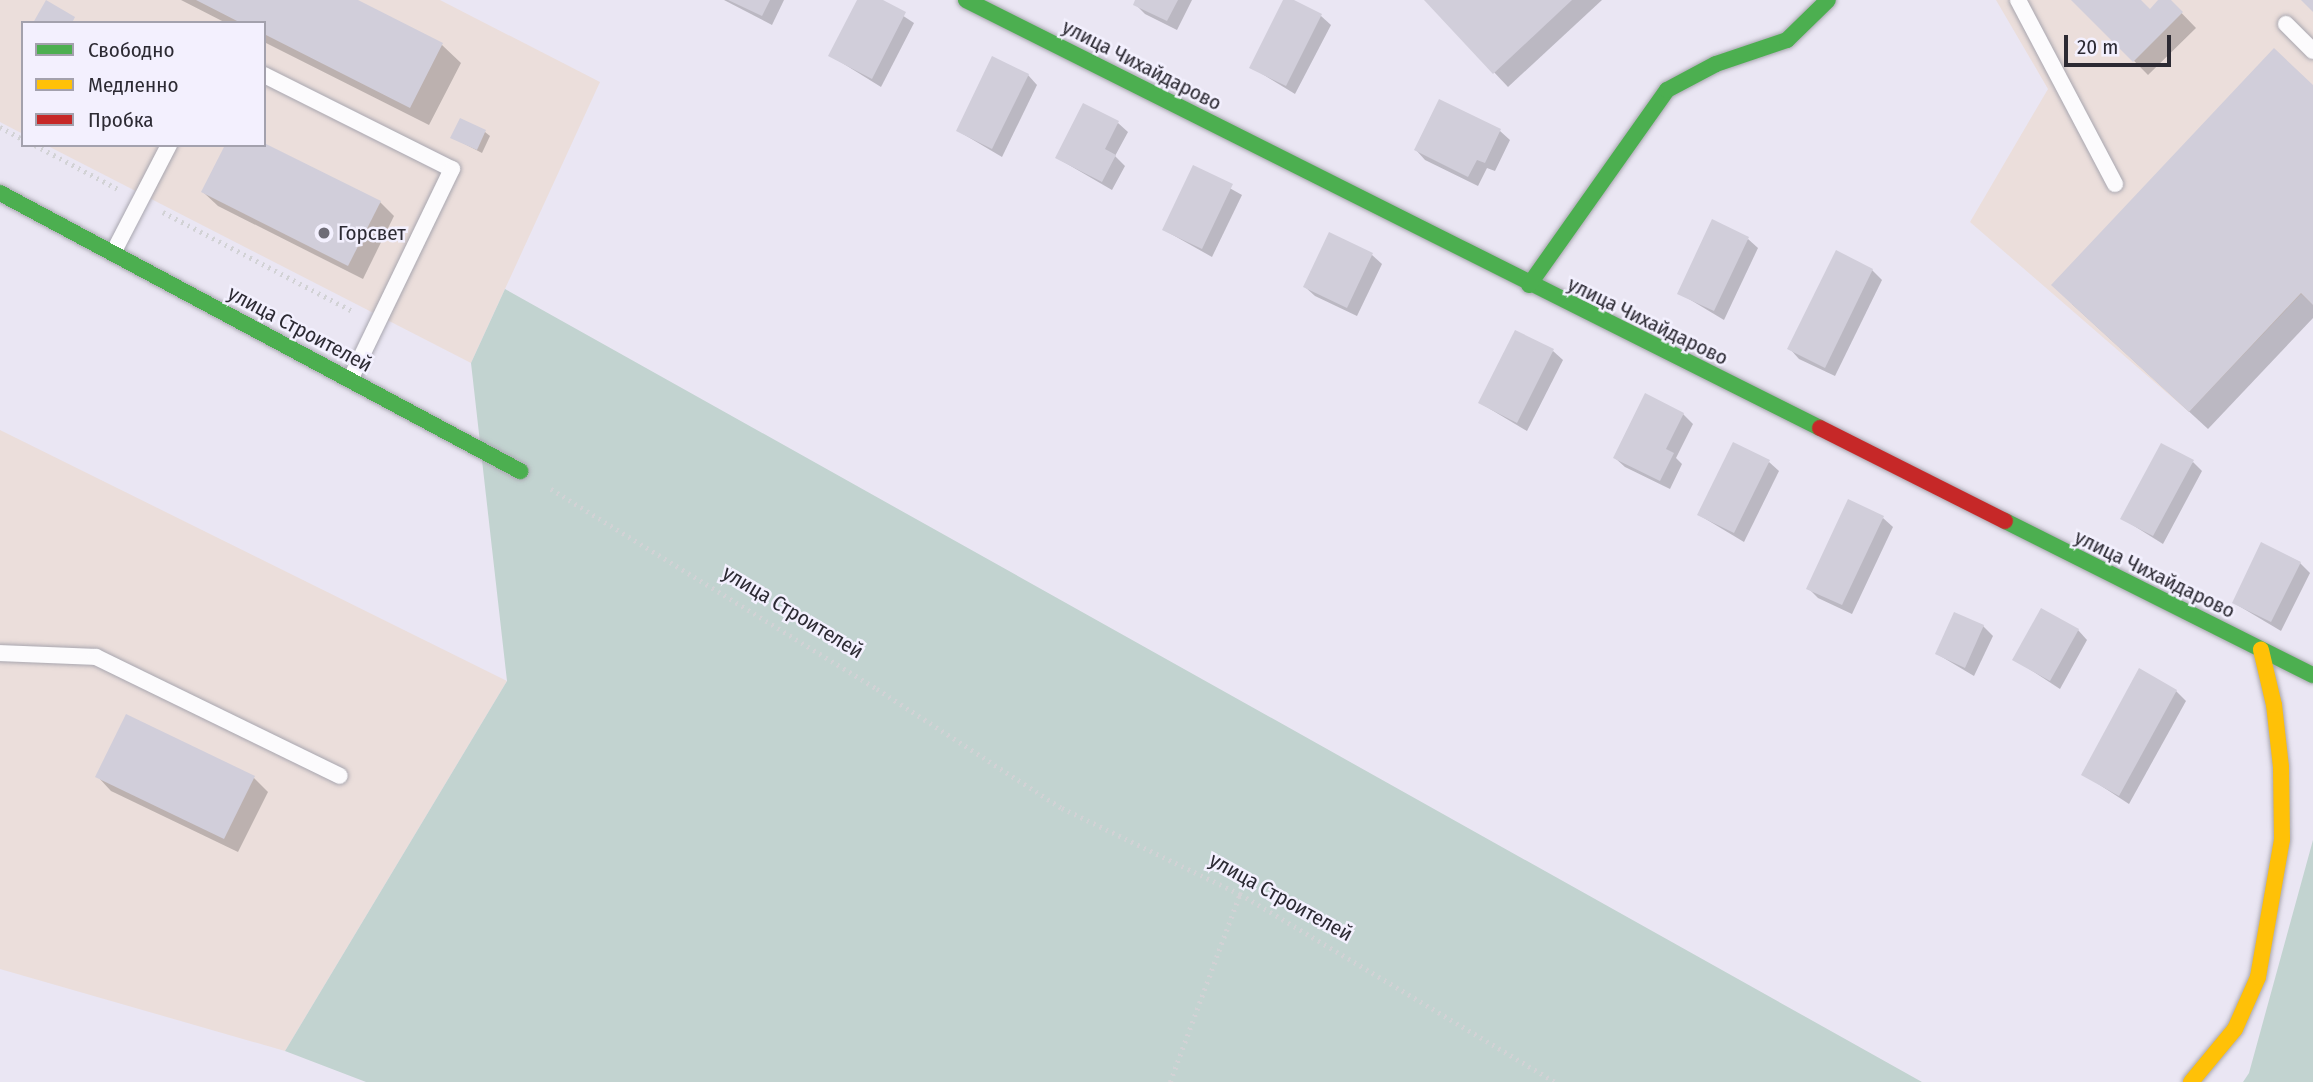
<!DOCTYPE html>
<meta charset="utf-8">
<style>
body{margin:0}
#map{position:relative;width:2313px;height:1082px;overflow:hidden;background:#eae6f3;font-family:"Fira Sans Condensed",sans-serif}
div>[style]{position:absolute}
.industrial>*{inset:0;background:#ebdedb}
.green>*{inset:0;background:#c2d3d0}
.shadow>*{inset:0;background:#0003}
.building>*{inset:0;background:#d1ceda}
.path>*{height:4.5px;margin-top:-2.25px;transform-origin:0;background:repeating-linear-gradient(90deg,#d2d2d5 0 2px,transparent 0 7px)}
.roads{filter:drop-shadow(0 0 2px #a8a6af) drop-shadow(0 0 2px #a8a6af)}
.lane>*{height:16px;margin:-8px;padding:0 8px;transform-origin:8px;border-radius:8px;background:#fcfbfd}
.fast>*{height:16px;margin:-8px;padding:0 8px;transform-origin:8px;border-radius:8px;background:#4caf50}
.slow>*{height:16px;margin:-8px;padding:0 8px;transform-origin:8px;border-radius:8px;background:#ffc107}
.jam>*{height:16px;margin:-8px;padding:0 8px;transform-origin:8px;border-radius:8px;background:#c62828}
.dots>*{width:19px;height:19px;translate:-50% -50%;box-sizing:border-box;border:4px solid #f3f0fe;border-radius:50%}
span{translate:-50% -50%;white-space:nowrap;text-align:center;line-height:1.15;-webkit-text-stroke:5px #f3f0fe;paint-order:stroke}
.street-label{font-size:21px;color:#2c2a33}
.poi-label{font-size:21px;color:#2c2a33}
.left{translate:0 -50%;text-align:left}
.legend{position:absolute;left:21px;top:21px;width:245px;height:126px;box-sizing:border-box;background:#f3f0fe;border:2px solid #a3a1ad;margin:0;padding:9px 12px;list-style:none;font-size:21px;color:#2c2a33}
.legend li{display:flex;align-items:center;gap:14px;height:35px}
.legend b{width:35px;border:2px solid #a3a1ad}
.scale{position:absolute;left:2064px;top:35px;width:107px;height:32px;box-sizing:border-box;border:4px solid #2c2a33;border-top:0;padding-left:9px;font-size:21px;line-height:24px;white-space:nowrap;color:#2c2a33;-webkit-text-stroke:5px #f3f0fe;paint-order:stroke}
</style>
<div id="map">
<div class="industrial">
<div style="clip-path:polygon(0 0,440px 0,600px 82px,471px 363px,46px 145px,264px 145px,264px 23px,23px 23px,23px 134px,0 122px)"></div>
<div style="clip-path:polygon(1996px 0,2313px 0,2313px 305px,2301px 294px,2189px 412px,1970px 222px,2048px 89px)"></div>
<div style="clip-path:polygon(0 430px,507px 681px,285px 1051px,0 969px)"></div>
</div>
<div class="green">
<div style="clip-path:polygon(505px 289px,1922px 1082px,366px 1082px,285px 1051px,507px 681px,471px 363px)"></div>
<div style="clip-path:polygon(2313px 840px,2313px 1082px,2243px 1082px,2249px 1073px)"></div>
</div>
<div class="shadow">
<div style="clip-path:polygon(181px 0,354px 0,442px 45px,461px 63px,429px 125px,264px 42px,264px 23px,226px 23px)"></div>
<div style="clip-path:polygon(724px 0,784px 0,772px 25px)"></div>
<div style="clip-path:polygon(859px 0,879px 0,914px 23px,881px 87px,831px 56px)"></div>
<div style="clip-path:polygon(1137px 0,1192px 0,1177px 30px,1145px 14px,1135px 4px)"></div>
<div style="clip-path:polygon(1285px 0,1321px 16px,1331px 25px,1295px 94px,1251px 67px)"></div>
<div style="clip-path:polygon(1426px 0,1602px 0,1508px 87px)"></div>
<div style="clip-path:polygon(2074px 0,2138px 0,2150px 11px,2161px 0,2169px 0,2196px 28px,2148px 75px)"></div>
<div style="clip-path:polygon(1028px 75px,1037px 85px,1002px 157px,958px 131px)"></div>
<div style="clip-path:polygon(2313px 88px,2313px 318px,2208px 429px,2072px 304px)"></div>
<div style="clip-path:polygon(1118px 123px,1128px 132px,1115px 156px,1125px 166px,1112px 190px,1057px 158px)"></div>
<div style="clip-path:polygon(1500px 131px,1510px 140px,1495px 171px,1487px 168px,1478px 186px,1425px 160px,1416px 150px)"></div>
<div style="clip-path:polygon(485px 132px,490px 136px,482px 153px,453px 138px)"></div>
<div style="clip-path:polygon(1194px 168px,1242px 195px,1212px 257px,1164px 230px)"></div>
<div style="clip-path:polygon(203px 192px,380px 202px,394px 216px,363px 279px,218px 206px)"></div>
<div style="clip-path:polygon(1330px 235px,1372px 255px,1382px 264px,1357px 316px,1315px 296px,1305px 287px)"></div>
<div style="clip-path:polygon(1748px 239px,1758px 248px,1724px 320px,1679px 293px)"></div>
<div style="clip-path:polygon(1872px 270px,1882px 280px,1835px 376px,1799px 359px,1790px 349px)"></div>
<div style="clip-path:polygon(1553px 351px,1563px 360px,1527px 431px,1480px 403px)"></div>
<div style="clip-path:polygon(1683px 414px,1693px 424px,1676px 458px,1682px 464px,1670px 489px,1625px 467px,1615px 458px)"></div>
<div style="clip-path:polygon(1769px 462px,1779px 471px,1744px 542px,1699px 515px)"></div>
<div style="clip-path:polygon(2193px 462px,2202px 471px,2163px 544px,2123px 519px)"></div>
<div style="clip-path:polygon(1883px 518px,1893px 527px,1852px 614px,1818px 598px,1808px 588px)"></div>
<div style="clip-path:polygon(2300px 563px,2310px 573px,2281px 631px,2234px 603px)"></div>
<div style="clip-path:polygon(1983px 626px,1993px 636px,1974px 676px,1937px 654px)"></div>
<div style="clip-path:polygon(2078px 630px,2087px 640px,2060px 689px,2014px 659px)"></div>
<div style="clip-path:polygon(2176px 691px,2186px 701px,2129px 804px,2083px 774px)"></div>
<div style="clip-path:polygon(97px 776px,254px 778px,268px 792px,238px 852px,111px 791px)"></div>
</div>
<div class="building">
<div style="clip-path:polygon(46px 0,75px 17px,72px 23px,33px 23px)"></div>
<div style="clip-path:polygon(196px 0,358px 0,443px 43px,410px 108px,264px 34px,264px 23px,241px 23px)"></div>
<div style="clip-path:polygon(728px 0,770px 0,762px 16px)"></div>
<div style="clip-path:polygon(857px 0,883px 0,906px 12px,872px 79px,828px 56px)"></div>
<div style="clip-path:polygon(1135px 0,1178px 0,1167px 21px,1133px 5px)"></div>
<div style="clip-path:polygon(1283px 0,1294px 0,1322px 14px,1286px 86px,1249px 68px)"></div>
<div style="clip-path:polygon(1424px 0,1572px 0,1493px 74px)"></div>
<div style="clip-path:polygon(2071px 0,2141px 0,2150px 9px,2158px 0,2171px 0,2183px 12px,2133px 62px)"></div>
<div style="clip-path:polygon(2301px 0,2313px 0,2313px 12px)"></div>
<div style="clip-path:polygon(2274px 48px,2313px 85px,2313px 305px,2301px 293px,2189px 412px,2051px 285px)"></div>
<div style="clip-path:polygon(992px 56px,1029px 74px,992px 149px,956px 131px)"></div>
<div style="clip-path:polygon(1439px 99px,1501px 129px,1485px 163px,1477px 160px,1468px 177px,1414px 150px)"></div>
<div style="clip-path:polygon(1083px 103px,1119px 121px,1105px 149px,1116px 155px,1102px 182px,1055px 158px)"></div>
<div style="clip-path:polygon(460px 118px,486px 130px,477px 150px,450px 138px)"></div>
<div style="clip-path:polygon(264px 143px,381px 201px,348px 266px,201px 192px,225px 145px)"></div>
<div style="clip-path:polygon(1193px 165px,1233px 184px,1202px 249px,1162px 230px)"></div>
<div style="clip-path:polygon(1712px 219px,1749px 237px,1714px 311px,1677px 294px)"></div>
<div style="clip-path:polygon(1329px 232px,1373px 253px,1347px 308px,1303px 287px)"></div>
<div style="clip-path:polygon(1836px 250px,1873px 269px,1825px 368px,1787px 349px)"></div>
<div style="clip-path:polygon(1515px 330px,1554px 349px,1517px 423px,1478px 403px)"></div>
<div style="clip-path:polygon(1645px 393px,1684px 413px,1666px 449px,1674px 453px,1660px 481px,1613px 458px)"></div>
<div style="clip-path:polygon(1733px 442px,1770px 460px,1734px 533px,1697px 515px)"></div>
<div style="clip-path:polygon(2161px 443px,2194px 460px,2153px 536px,2120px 519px)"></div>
<div style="clip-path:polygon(1848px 499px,1884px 516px,1842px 605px,1806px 589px)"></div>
<div style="clip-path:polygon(2261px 542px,2301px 562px,2271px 622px,2232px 603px)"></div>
<div style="clip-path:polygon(2041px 608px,2079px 629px,2050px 681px,2012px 660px)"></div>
<div style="clip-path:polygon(1954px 612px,1984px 625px,1965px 668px,1935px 654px)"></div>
<div style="clip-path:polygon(2139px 668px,2177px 690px,2119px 796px,2081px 775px)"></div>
<div style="clip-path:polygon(126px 714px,255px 776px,224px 839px,95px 777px)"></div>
</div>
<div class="path">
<div style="left:0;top:127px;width:26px;rotate:28deg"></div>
<div style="left:35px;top:145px;width:94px;rotate:27.9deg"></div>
<div style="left:163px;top:212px;width:216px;rotate:27.6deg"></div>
<div style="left:551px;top:489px;width:382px;rotate:31.5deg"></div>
<div style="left:877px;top:689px;width:220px;rotate:32.8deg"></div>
<div style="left:1062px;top:808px;width:198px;rotate:25.8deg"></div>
<div style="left:1240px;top:894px;width:367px;rotate:30.8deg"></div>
<div style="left:1170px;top:1082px;width:201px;rotate:-69.6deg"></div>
</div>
<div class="roads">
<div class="lane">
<div style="left:2018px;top:0;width:208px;rotate:62.2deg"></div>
<div style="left:2286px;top:24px;width:38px;rotate:45deg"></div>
<div style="left:264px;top:75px;width:210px;rotate:26.6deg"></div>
<div style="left:452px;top:169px;width:234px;rotate:115.8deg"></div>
<div style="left:113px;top:253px;width:122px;rotate:-62.6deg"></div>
<div style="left:0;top:653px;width:96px;rotate:2.4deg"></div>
<div style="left:96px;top:657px;width:271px;rotate:26deg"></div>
</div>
<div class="fast">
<div style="left:966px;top:0;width:955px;rotate:26.62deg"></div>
<div style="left:0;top:193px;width:590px;rotate:28.13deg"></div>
<div style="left:1529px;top:285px;width:239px;rotate:-54.7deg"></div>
<div style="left:1667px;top:90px;width:55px;rotate:-28deg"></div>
<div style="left:1716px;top:64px;width:75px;rotate:-18.7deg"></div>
<div style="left:1787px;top:40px;width:57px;rotate:-44.3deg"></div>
<div style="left:2005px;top:521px;width:344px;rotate:26.6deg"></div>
</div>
<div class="slow">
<div style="left:2191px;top:1082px;width:69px;rotate:-50.3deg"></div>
<div style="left:2235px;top:1029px;width:57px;rotate:-66.1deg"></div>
<div style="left:2258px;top:977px;width:140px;rotate:-80.1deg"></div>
<div style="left:2282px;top:839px;width:72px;rotate:-90.8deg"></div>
<div style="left:2281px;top:767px;width:62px;rotate:-96.4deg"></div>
<div style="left:2274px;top:705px;width:57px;rotate:-103.3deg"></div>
</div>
<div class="jam">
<div style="left:1820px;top:428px;width:207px;rotate:26.7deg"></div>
</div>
</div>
<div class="dots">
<div style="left:324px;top:233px;background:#6e6c76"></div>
</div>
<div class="street-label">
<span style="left:1142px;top:65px;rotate:27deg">улица Чихайдарово</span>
<span style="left:1648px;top:321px;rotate:26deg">улица Чихайдарово</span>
<span style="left:300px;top:329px;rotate:28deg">улица Строителей</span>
<span style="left:2155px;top:574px;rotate:26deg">улица Чихайдарово</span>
<span style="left:793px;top:612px;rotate:31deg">улица Строителей</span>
<span style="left:1281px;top:897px;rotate:29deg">улица Строителей</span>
</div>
<div class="poi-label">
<span class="left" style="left:338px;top:233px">Горсвет</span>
</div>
<ul class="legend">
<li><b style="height:9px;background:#4caf50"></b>Свободно</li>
<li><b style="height:9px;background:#ffc107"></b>Медленно</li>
<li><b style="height:9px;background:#c62828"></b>Пробка</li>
</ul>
<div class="scale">20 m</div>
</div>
